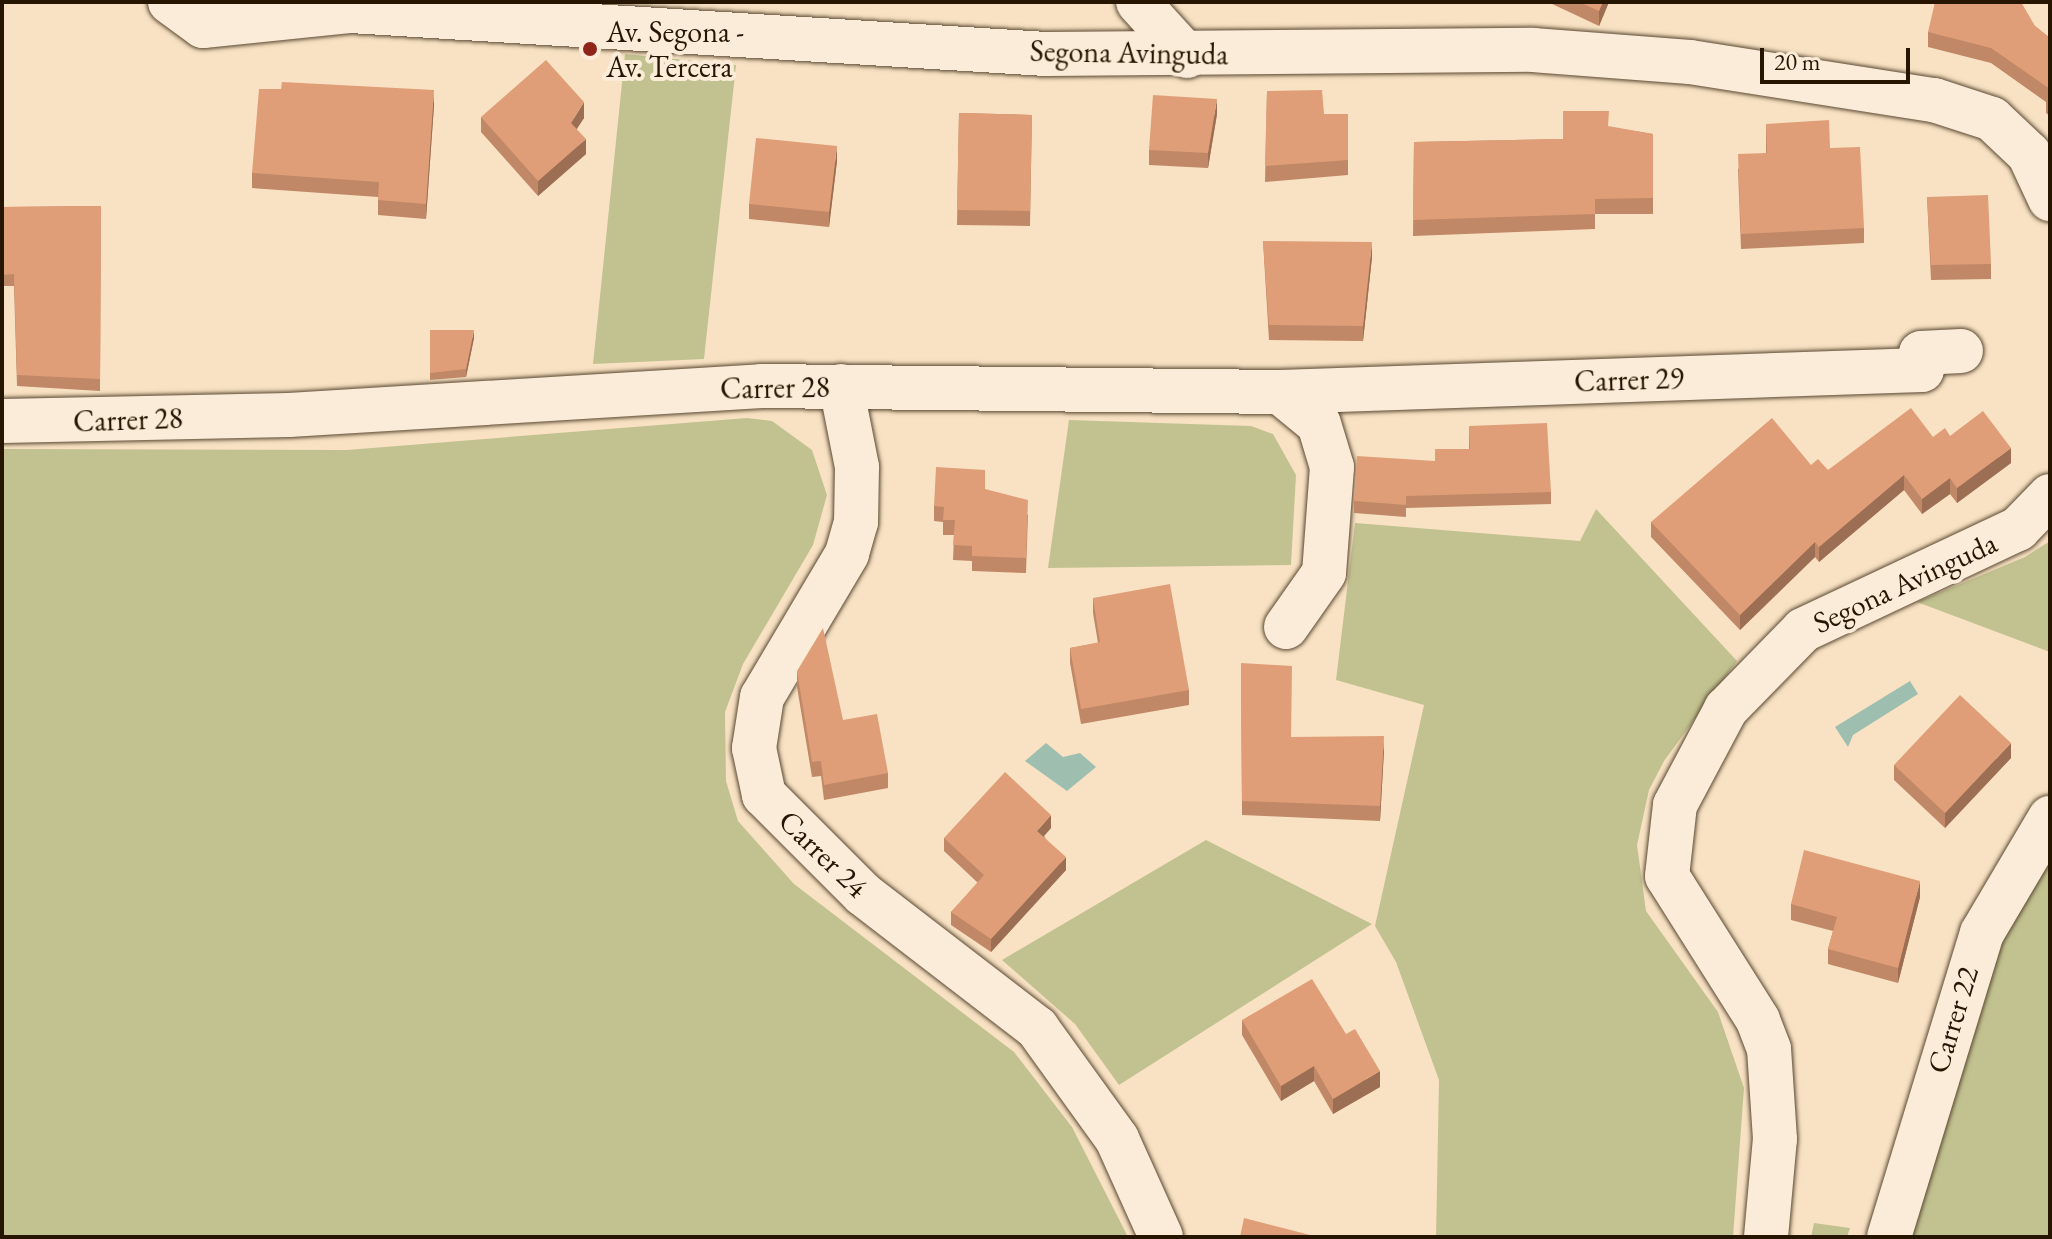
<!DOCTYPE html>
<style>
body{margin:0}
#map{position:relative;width:2052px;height:1239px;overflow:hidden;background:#f8e2c3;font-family:"EB Garamond",serif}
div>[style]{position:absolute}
.green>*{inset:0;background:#c2c290}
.water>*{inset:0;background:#9ebeb0}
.roads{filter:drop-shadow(0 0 2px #5a4832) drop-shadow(0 0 2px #5a4832)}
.minor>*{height:44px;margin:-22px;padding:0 22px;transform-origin:22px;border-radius:22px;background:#faecd8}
.wall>*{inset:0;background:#c08867}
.shaded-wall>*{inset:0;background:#9c6f54}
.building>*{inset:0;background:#df9e78}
.dots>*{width:22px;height:22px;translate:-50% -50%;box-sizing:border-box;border:4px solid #faecd8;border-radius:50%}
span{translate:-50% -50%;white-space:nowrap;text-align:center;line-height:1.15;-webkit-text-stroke:8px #faecd8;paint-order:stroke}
.poi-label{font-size:30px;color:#261501}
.left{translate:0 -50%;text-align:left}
.street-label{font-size:30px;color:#261501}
.frame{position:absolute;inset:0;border:4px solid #261501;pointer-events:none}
.scale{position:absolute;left:1760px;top:48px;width:150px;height:36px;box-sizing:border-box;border:4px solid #261501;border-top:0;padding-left:10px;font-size:24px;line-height:28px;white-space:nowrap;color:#261501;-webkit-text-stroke:6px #faecd8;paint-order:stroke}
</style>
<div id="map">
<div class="green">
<div style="clip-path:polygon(625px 54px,736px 65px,704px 359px,593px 364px)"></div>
<div style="clip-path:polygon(747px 418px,772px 421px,812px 450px,827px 495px,813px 545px,743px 664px,725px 712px,726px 781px,738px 821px,794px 884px,1014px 1052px,1072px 1127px,1128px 1237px,2px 1237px,2px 449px,347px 450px)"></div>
<div style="clip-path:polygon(1069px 420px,1251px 426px,1273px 434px,1296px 475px,1291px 565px,1048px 568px)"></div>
<div style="clip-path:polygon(1596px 509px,1737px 661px,1664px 761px,1649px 790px,1637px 845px,1646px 911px,1718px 1012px,1744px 1088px,1733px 1237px,1436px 1237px,1439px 1080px,1396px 962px,1375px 926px,1424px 705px,1336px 680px,1355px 523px,1580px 541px)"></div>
<div style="clip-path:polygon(2050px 541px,2050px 652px,1917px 602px,2025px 557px)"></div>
<div style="clip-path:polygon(1206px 840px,1372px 924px,1119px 1085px,1075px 1024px,1002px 960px)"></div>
<div style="clip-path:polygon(2050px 856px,2050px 1237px,1907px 1237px,1987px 963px)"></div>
<div style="clip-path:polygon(1814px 1223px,1850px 1228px,1847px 1237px,1811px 1237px)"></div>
</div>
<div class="water">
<div style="clip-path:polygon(1910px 681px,1918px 694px,1853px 735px,1848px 747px,1835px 727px)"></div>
<div style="clip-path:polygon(1046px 743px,1063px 757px,1080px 753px,1096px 767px,1067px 791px,1025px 761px)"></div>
</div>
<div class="roads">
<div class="minor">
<div style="left:170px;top:2px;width:41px;rotate:36deg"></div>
<div style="left:203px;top:26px;width:149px;rotate:-5.8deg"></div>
<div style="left:351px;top:11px;width:697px;rotate:3.54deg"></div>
<div style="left:1047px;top:54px;width:486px;rotate:-0.5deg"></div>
<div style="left:1533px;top:50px;width:157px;rotate:4.4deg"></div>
<div style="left:1690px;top:62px;width:247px;rotate:8.9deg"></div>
<div style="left:1934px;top:100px;width:61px;rotate:18.1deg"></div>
<div style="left:1992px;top:119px;width:51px;rotate:43.4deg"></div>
<div style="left:2029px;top:154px;width:50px;rotate:65deg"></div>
<div style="left:1138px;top:2px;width:73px;rotate:47.8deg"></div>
<div style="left:841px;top:386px;width:83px;rotate:78.8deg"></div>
<div style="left:857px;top:467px;width:55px;rotate:91deg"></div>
<div style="left:856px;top:522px;width:33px;rotate:106deg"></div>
<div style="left:847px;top:554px;width:166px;rotate:120.7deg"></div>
<div style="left:762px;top:697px;width:52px;rotate:98.9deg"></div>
<div style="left:754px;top:748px;width:48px;rotate:78deg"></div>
<div style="left:764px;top:795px;width:140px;rotate:45deg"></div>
<div style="left:863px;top:894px;width:220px;rotate:37.6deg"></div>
<div style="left:1037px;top:1028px;width:137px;rotate:54.2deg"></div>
<div style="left:1117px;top:1139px;width:107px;rotate:65.8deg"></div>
<div style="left:1280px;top:392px;width:642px;rotate:-1.96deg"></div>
<div style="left:1922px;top:370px;width:17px;rotate:-93deg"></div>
<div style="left:1921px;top:353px;width:40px;rotate:-2.9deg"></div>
<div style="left:2px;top:421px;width:287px;rotate:-1.2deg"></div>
<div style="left:289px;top:415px;width:473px;rotate:-3.5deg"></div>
<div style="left:761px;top:386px;width:519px;rotate:0.66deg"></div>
<div style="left:1280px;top:392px;width:50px;rotate:39.4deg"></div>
<div style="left:1319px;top:424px;width:45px;rotate:73.2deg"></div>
<div style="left:1332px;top:467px;width:106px;rotate:94.3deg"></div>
<div style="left:1324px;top:573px;width:66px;rotate:125.1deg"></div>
<div style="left:1766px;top:1237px;width:98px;rotate:-84.8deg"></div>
<div style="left:1775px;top:1139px;width:90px;rotate:-93.8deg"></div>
<div style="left:1769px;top:1049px;width:31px;rotate:-111deg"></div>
<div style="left:1758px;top:1020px;width:170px;rotate:-122.3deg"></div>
<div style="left:1667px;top:876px;width:71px;rotate:-83.6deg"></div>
<div style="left:1675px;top:805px;width:109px;rotate:-62deg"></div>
<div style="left:1726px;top:709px;width:110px;rotate:-45.7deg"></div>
<div style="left:1803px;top:630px;width:238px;rotate:-25.2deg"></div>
<div style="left:2018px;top:529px;width:46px;rotate:-45.9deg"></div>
<div style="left:1889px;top:1237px;width:318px;rotate:-73deg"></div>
<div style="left:1982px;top:933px;width:134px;rotate:-59.4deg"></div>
</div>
</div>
<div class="wall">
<div style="clip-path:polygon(1548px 2px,1609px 2px,1599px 26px)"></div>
<div style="clip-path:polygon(2035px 26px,2050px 38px,2050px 116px,2046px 113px,2046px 102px,1991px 63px,1928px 47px,1928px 32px)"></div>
<div style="clip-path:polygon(1267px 91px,1324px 114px,1348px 114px,1348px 175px,1265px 182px)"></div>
<div style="clip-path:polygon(434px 105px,426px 219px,378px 215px,378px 197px,252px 188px,252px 173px)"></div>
<div style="clip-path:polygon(959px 113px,1032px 115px,1030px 226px,957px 225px)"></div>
<div style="clip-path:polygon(1217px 114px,1208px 168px,1149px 165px,1149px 150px)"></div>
<div style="clip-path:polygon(481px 117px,584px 118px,576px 129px,586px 154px,538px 196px,481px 132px)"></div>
<div style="clip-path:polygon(1766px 124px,1830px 148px,1864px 228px,1864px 243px,1741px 249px,1738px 169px,1766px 153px)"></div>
<div style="clip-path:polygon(1609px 127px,1653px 134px,1653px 214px,1595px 214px,1595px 229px,1413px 236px,1414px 142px,1563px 139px)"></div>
<div style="clip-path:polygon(837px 161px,829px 227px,749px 219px,749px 204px)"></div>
<div style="clip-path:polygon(1927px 197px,1991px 264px,1991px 279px,1931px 280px)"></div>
<div style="clip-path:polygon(101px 206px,100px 391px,17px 386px,14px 286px,2px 286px,2px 207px)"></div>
<div style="clip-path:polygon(1263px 241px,1372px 257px,1363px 341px,1269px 340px)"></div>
<div style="clip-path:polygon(430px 330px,474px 338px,466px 377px,430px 380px)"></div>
<div style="clip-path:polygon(1469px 426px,1551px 492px,1551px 504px,1406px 508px,1406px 517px,1354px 513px,1354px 501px,1435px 461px,1469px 449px)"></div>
<div style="clip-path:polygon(1950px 436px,2011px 463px,1957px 503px,1950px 494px,1922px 514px,1904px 490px,1819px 562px,1815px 557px,1740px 630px,1651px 537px,1651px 522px,1811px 465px,1828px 470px,1933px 437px)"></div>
<div style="clip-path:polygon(985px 489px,1028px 515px,1026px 573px,972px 571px,972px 561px,953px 560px,954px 535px,943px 535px,943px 522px,934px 521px,934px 506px)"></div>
<div style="clip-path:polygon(1093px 598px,1189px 690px,1189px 705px,1081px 724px,1070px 663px,1070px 648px,1098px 643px,1093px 613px)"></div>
<div style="clip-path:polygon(1241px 663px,1291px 737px,1384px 750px,1380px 821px,1242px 815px)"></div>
<div style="clip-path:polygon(797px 671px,843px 720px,888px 773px,888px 788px,824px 800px,821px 776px,812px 777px,797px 687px)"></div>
<div style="clip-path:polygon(2011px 758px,1945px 828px,1894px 780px,1894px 765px)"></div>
<div style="clip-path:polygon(1051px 828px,1044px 836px,1066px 870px,991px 952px,951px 925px,951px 912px,978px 883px,944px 851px,944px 838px)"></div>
<div style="clip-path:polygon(1920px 897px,1898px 983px,1828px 964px,1828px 949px,1833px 931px,1791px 920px,1791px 904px)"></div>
<div style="clip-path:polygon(1242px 1020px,1380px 1087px,1333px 1114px,1314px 1081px,1281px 1101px,1242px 1035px)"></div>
</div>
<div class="shaded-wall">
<div style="clip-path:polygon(1603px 2px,1609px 2px,1599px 26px,1599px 11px)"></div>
<div style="clip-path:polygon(434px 90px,434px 105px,426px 219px,426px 204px)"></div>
<div style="clip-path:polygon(1217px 99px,1217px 114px,1208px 168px,1208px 153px)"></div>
<div style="clip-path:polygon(584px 102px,584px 118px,571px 138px,571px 123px)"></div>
<div style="clip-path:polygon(586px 139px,586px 154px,538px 196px,538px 181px)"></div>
<div style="clip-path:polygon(837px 146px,837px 161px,829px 227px,829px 212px)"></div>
<div style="clip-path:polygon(1372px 242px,1372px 257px,1363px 341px,1363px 326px)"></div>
<div style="clip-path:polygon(474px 330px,474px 338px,466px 377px,466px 369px)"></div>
<div style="clip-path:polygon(2011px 448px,2011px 463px,1957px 503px,1957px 488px)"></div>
<div style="clip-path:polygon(1904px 475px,1904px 490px,1819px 562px,1819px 547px)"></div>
<div style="clip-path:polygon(1950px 478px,1950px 494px,1922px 514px,1922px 499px)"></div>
<div style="clip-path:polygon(1815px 542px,1815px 557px,1740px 630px,1740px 615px)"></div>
<div style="clip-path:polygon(1384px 736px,1384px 750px,1380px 821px,1380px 806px)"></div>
<div style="clip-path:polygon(2011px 743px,2011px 758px,1945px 828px,1945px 813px)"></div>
<div style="clip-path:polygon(1051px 815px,1051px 828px,1037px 844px,1037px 831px)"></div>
<div style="clip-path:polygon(1066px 857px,1066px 870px,991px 952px,991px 939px)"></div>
<div style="clip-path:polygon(1920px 881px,1920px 897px,1898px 983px,1898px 968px)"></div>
<div style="clip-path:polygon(1314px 1066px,1314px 1081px,1281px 1101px,1281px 1086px)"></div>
<div style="clip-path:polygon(1380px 1071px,1380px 1087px,1333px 1114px,1333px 1099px)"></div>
</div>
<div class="building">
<div style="clip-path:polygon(1579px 2px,1603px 2px,1599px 11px)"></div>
<div style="clip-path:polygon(1935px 2px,2021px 2px,2035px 26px,2050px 38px,2050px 89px,1991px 48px,1928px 32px)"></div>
<div style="clip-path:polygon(546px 60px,584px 102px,571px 123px,586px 139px,538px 181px,481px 117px)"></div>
<div style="clip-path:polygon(282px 82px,434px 90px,426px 204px,378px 200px,379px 182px,252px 173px,259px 89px,281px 89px)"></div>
<div style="clip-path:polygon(1322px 90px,1324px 114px,1348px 114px,1348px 160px,1265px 166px,1267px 91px)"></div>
<div style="clip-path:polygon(1153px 95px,1217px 99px,1208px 153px,1149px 150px)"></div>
<div style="clip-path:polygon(1563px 111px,1609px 111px,1608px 126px,1653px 134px,1653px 198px,1595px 199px,1595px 214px,1413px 220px,1414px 142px,1563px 139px)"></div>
<div style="clip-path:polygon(959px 113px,1032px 115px,1030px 211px,957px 210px)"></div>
<div style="clip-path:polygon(1829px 120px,1830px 148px,1860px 147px,1864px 228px,1741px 234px,1738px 154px,1767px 153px,1766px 124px)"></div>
<div style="clip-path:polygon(756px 138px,837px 146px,829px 212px,749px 204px)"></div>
<div style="clip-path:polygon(1988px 195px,1991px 264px,1931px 265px,1927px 197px)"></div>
<div style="clip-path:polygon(101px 206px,100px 379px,17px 375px,14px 274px,2px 275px,2px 207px)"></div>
<div style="clip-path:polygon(1263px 241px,1372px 242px,1363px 326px,1269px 325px)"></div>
<div style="clip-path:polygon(430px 330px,474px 330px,466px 369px,430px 373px)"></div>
<div style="clip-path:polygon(1911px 408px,1933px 437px,1945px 428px,1950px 436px,1983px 411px,2011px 448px,1957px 488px,1950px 478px,1922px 499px,1904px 475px,1819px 547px,1815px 542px,1740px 615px,1651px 522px,1772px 418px,1811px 465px,1818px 459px,1828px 470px)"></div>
<div style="clip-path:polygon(1547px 423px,1551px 492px,1406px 496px,1406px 505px,1354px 501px,1357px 456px,1435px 461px,1435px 449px,1470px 449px,1469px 426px)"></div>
<div style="clip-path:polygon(936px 467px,985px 470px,985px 489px,1028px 500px,1026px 558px,972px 556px,972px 546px,953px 545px,955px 520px,943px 520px,944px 507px,934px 506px)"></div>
<div style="clip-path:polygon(1170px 584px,1189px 690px,1081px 709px,1070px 648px,1100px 642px,1093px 598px)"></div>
<div style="clip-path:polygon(823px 628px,843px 720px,877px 714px,888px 773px,824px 785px,821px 761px,812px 762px,797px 671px)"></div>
<div style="clip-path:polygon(1241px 663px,1292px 666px,1291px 737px,1384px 736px,1380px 806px,1242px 801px)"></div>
<div style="clip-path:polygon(1960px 695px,2011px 743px,1945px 813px,1894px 765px)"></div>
<div style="clip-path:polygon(1005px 772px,1051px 815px,1037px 831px,1066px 857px,991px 939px,951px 912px,984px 875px,944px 838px)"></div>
<div style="clip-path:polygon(1804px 850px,1920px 881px,1898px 968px,1828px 949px,1837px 917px,1791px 904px)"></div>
<div style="clip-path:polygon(1312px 979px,1346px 1034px,1355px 1029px,1380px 1071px,1333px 1099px,1314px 1066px,1281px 1086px,1242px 1020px)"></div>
<div style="clip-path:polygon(1244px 1218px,1318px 1237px,1240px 1237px)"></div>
</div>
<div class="dots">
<div style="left:590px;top:49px;background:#8f2418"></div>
</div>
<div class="poi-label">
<span class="left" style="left:606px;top:49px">Av. Segona -<br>Av. Tercera</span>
</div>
<div class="street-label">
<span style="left:1129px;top:53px;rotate:1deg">Segona Avinguda</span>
<span style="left:1629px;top:380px;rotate:-2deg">Carrer 29</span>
<span style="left:775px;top:388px;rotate:-1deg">Carrer 28</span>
<span style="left:128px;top:420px;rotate:-2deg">Carrer 28</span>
<span style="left:1905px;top:583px;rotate:-25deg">Segona Avinguda</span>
<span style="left:823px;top:854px;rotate:44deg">Carrer 24</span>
<span style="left:1953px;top:1020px;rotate:-73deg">Carrer 22</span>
</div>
<div class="frame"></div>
<div class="scale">20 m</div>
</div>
